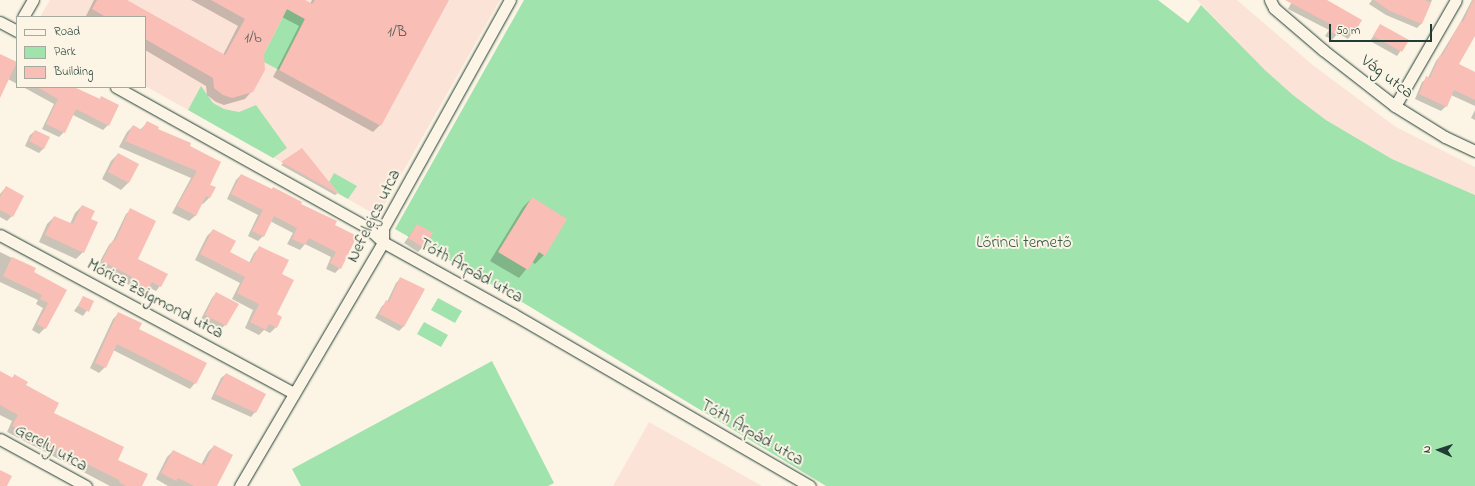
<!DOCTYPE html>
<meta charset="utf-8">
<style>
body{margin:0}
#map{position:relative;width:1475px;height:486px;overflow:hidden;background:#fcf5e5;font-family:"Indie Flower",sans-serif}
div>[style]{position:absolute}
.built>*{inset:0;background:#fbe4d7}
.green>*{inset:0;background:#a1e3ad}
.shadow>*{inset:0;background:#0003}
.building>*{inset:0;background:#f9beb5}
.roads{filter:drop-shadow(0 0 1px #1f3d34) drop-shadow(0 0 1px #1f3d34)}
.street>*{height:11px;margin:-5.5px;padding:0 5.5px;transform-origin:5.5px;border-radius:5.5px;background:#fcf5e5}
span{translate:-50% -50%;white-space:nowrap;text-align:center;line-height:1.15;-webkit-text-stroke:4px #fcf5e5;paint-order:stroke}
.number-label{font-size:15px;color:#565d54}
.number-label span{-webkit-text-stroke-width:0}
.street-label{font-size:17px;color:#1f3d34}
.park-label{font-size:17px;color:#395e4c}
.legend{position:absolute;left:16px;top:16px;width:130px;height:72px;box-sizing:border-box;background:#fcf5e5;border:1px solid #a4ab9e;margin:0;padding:5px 7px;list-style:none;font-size:12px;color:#1f3d34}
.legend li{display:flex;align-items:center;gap:8px;height:20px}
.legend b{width:20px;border:1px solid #a4ab9e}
.north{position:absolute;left:1419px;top:430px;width:40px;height:40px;-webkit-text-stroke:3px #fcf5e5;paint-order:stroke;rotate:273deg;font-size:11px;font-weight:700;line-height:16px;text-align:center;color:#1f3d34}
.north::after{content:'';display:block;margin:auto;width:14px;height:18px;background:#1f3d34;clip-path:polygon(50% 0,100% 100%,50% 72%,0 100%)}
.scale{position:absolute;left:1329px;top:24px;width:103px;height:18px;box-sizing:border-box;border:2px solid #1f3d34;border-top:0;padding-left:5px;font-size:12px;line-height:14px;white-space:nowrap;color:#1f3d34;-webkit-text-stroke:3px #fcf5e5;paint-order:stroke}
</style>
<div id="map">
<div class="built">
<div style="clip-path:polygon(50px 0,500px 0,378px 216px,145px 86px,145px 17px,40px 17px)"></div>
<div style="clip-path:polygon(1197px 0,1237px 0,1314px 66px,1396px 127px,1475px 167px,1475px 195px,1392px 159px,1326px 120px,1293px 95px,1266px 71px)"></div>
<div style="clip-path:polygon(649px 422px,762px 486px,613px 486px)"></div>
</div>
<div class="green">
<div style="clip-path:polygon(524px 0,1158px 0,1188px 23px,1201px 5px,1266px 71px,1293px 95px,1326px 120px,1392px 159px,1475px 195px,1475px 486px,826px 486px,522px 302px,395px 229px)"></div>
<div style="clip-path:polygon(287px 9px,305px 19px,279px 70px,264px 62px,264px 54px)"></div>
<div style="clip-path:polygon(201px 86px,213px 103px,224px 109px,239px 112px,256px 105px,287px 148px,273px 158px,188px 110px)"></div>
<div style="clip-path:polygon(334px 173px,357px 186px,348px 199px,339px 194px,329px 182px)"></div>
<div style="clip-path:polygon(438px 298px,462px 311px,455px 323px,431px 310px)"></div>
<div style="clip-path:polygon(424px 322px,448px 335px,441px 347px,417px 334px)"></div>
<div style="clip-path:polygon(492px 361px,554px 483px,548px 486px,301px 486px,292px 469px)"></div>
</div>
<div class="shadow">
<div style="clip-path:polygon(94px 0,125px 0,223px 55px,238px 26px,191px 0,303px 0,310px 4px,312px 0,448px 0,380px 125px,373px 132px,273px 77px,299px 26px,282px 17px,263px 54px,252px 91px,245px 99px,224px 105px,216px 102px,207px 95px,206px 86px,145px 50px,145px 17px,87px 17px,86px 16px)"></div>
<div style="clip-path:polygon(1293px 0,1324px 0,1360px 21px,1348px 39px,1338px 33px,1332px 40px,1325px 36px,1329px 30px,1288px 9px)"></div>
<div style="clip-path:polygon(1372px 0,1432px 0,1421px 24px,1417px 28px,1386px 15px,1369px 4px)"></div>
<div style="clip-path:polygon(1472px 0,1475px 0,1475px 34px,1458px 65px,1475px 87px,1475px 106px,1451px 95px,1446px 106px,1441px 111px,1415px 99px,1422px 82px,1428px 78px,1436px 61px,1440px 56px,1460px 23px)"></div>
<div style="clip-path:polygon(1381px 25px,1408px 40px,1397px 56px,1370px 41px)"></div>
<div style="clip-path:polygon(0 55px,17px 63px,17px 84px,8px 79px,0 92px)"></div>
<div style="clip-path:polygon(23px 87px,71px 87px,99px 100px,101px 97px,108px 125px,103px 130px,73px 115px,64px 132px,59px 137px,42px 129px,54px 104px)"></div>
<div style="clip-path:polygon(1475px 110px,1475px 120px,1471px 118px)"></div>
<div style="clip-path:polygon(148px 122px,157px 130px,188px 146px,209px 185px,214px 188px,209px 198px,203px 204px,201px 203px,196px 215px,189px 221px,172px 213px,191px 178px,119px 147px,127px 132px,133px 126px,140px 130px)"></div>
<div style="clip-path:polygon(35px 131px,44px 148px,39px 153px,25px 146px,30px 135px)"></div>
<div style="clip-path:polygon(302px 149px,337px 194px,335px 195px,281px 165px)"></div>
<div style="clip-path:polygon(118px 154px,138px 165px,128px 183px,121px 190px,102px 179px,111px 161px)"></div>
<div style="clip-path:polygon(241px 175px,271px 190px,273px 188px,334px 226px,340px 268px,335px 273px,326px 269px,331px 257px,305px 244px,300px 250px,287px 244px,293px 233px,270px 221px,263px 236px,258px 241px,248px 236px,258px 215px,227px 199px,236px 180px)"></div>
<div style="clip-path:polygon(6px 187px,22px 196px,12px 216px,7px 221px,0 217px,0 194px)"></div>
<div style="clip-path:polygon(532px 198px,544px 255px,535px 264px,532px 262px,519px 278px,490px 261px,523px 207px)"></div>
<div style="clip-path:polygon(82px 206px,90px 220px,83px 252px,76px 259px,39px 242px,47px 224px,54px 217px,70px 224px,75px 213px)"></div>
<div style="clip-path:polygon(131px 210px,137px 259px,160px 286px,156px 291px,148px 287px,143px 293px,127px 284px,128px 281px,98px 265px,109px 245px,113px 241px,126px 214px)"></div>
<div style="clip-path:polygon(417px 225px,423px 247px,418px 252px,404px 243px)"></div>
<div style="clip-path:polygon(213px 230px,229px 252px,249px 263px,254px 253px,260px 247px,276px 314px,276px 327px,270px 333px,264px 330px,259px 335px,245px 328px,253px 310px,232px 299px,240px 283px,195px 260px,207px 236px)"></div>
<div style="clip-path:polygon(0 252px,34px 269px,33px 273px,65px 290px,45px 328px,39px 334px,32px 330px,43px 308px,36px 304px,38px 300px,0 282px)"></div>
<div style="clip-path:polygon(400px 279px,424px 290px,403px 327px,399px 331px,375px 318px,382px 306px,387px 302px,396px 283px)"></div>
<div style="clip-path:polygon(216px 293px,225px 325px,221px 329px,201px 319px,212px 298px)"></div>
<div style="clip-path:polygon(84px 297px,93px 302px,83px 316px,74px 311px)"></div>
<div style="clip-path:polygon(118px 314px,137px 330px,195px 383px,190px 389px,113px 350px,105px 367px,99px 373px,90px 368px,113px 319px)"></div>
<div style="clip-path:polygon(0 372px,12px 378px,14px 376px,52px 413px,141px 486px,110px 486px,7px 432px,12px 421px,0 415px)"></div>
<div style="clip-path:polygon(226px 374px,255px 412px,251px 417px,211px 399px,221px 378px)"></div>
<div style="clip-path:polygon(214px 446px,216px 486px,168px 486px,156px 479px,167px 457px,173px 451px,201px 465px,208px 452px)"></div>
</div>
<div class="building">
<div style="clip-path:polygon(97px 0,127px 0,225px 55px,245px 19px,211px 0,305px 0,312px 4px,315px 0,449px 0,381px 126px,279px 70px,305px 19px,287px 9px,264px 54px,265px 70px,253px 92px,232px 98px,223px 95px,214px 88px,213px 78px,145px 39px,145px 17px,106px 17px,92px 9px)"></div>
<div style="clip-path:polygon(1285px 0,1327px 0,1362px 20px,1353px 35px,1342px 29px,1338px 36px,1329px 31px,1332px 25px)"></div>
<div style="clip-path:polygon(1374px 0,1425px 0,1431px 3px,1422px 24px,1390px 11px)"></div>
<div style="clip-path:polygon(1473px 0,1475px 0,1475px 36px,1459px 64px,1475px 72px,1475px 100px,1454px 90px,1447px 107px,1419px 94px,1426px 76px,1430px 78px,1440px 55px,1442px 56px,1461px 21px,1463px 22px)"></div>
<div style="clip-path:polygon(1380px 24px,1409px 40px,1402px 52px,1373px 36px)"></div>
<div style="clip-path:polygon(0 54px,17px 62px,0 98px)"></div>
<div style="clip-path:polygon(37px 87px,74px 87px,100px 99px,101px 96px,119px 105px,109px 126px,76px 109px,65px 133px,46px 124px,58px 99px)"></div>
<div style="clip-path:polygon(147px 121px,159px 127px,158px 129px,191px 143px,190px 146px,221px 162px,210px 185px,216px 187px,210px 198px,206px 196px,196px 216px,177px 206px,197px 171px,125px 141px,133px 125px,142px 130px)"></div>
<div style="clip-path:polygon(35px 130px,50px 137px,44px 149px,29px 141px)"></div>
<div style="clip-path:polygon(302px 148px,338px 193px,338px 194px,281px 162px)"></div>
<div style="clip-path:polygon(118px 153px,139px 164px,129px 183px,108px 172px)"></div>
<div style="clip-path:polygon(241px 174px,272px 189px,273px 187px,302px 202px,301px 204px,337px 221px,335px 225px,357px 236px,341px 269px,330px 263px,336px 252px,309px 238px,305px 245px,292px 239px,297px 228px,274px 216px,264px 237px,252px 231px,263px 210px,231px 194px)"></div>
<div style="clip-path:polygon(6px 186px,24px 196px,13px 217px,0 210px,0 197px)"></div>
<div style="clip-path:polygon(532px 197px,567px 219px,545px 256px,539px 252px,528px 270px,498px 252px)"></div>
<div style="clip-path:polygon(82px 205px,95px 211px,91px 219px,98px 222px,84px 253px,45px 235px,54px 216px,73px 224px)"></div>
<div style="clip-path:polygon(130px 208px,156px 221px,138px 259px,168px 274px,161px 287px,152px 282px,148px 289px,131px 280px,132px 277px,102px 261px,113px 240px,115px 241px)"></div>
<div style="clip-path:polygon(417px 224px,433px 233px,424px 248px,408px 238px)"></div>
<div style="clip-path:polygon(213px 229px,236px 241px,230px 252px,251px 263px,259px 246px,289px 260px,282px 274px,294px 280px,277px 314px,282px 317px,277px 328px,269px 324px,266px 330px,250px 322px,259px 304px,237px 293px,245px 277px,200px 254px)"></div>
<div style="clip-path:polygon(12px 257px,36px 268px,34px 272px,67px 290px,46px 329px,37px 324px,48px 303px,40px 299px,42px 295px,3px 276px)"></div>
<div style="clip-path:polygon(400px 277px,425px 289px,404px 327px,379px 314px,386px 300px,389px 302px)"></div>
<div style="clip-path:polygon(216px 292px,239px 304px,226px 326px,205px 315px)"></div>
<div style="clip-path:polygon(83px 296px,94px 301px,89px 312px,78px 306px)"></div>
<div style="clip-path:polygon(118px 312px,142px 323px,139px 329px,207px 363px,196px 384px,117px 344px,106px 368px,95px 363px)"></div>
<div style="clip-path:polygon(0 371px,13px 378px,14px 374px,28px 382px,26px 385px,59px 403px,54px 413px,124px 447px,118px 460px,148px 474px,142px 486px,126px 486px,119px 482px,119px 480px,12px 426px,18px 415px,0 405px)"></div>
<div style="clip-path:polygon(226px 373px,266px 394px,256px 413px,215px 394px)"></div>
<div style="clip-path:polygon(214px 445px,233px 455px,217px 486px,194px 486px,178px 478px,176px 481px,161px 473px,173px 450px,204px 465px)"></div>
<div style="clip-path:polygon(0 470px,12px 476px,7px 486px,0 486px)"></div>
</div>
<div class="roads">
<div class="street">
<div style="left:1270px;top:0;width:9px;rotate:63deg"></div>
<div style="left:1274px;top:8px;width:65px;rotate:40.6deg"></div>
<div style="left:1323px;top:50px;width:91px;rotate:37.9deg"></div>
<div style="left:1395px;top:106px;width:59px;rotate:31.8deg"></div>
<div style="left:1445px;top:137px;width:33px;rotate:25deg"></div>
<div style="left:23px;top:17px;width:20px;rotate:-60deg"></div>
<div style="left:0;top:22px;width:19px;rotate:28deg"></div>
<div style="left:116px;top:87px;width:287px;rotate:29.2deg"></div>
<div style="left:367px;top:227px;width:22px;rotate:43deg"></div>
<div style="left:383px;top:242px;width:149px;rotate:29deg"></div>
<div style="left:513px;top:314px;width:343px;rotate:30.1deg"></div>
<div style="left:1395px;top:106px;width:122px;rotate:-60.1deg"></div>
<div style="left:0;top:235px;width:334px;rotate:28.3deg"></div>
<div style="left:0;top:439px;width:98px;rotate:28.7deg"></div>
<div style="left:240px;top:486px;width:283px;rotate:-59.6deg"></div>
<div style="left:383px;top:242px;width:14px;rotate:-90deg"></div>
<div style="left:383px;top:228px;width:261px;rotate:-60.9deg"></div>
</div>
</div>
<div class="number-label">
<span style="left:397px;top:33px">1/B</span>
<span style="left:253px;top:39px">1/b</span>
</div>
<div class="street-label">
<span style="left:1387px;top:77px;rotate:37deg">Vág utca</span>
<span style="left:374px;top:216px;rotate:-64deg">Nefelejcs utca</span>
<span style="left:471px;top:271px;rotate:29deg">Tóth Árpád utca</span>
<span style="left:155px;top:299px;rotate:28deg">Móricz Zsigmond utca</span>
<span style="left:752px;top:433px;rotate:30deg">Tóth Árpád utca</span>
<span style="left:51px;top:448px;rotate:29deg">Gerely utca</span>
</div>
<div class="park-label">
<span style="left:1024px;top:243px">Lőrinci temető</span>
</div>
<ul class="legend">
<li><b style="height:5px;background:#fcf5e5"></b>Road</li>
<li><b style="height:11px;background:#a1e3ad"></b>Park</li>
<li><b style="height:11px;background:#f9beb5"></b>Building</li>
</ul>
<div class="north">N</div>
<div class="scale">50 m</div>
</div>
